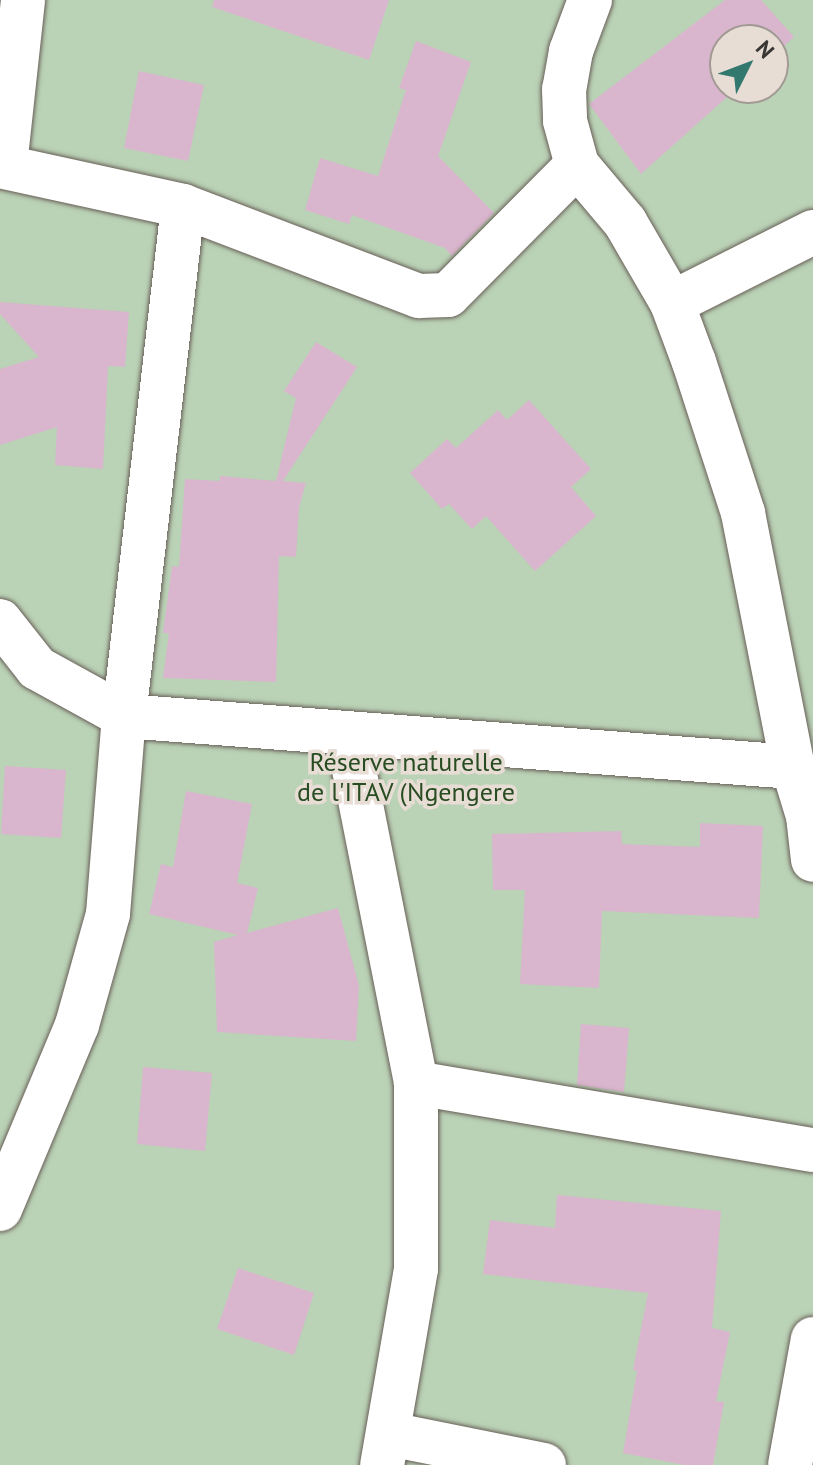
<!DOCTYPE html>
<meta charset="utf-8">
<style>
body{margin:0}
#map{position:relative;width:813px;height:1465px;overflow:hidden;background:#e8ddd5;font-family:"PT Sans",sans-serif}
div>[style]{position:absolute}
.green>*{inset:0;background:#bad2b6}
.building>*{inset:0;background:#d9b6cd}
.roads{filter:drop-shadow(0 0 2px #695f58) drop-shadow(0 0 2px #695f58)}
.minor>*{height:44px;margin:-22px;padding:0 22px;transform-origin:22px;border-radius:22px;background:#fff}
span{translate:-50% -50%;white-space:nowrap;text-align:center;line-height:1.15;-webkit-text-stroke:7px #e8ddd5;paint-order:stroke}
.park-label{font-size:26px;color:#274c21}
.north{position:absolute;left:709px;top:24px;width:80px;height:80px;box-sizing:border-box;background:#e8ddd5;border:2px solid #a29a94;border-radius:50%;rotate:48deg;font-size:22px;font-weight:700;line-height:32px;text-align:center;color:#393532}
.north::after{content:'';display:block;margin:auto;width:28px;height:36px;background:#33786e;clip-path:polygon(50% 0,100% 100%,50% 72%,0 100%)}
</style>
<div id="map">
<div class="green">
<div style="clip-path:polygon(evenodd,0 0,813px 0,813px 1465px,0 1465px,0 0,725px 40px,773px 40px,773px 88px,725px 88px,725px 40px)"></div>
</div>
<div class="building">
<div style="clip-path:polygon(214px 0,389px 0,369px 60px,212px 7px)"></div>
<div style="clip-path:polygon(725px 0,761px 0,794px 37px,773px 56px,773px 40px,725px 40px,725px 88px,737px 88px,641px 174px,589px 104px)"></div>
<div style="clip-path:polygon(416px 41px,471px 62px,438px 156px,494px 213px,452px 256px,445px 248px,352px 215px,349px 224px,305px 210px,320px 158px,378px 176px,406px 90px,399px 88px)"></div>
<div style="clip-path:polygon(139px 71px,204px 85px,188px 161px,124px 148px)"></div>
<div style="clip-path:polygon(0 302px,129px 312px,125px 367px,108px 366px,103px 469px,55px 465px,57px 427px,0 445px,0 369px,39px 357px,0 314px)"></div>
<div style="clip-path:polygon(316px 342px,357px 367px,283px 481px,306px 483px,299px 507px,296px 557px,279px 556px,276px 682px,163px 678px,169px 633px,163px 633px,172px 566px,179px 567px,185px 479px,220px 481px,220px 476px,276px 481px,296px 398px,284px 391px)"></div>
<div style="clip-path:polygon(529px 400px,591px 469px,571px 487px,596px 516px,535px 571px,486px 516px,472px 529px,449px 504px,442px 509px,410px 473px,447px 439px,456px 448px,498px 410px,507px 420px)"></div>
<div style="clip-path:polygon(5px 766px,66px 770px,61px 838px,1px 834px)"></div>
<div style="clip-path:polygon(186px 791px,252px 804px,237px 883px,258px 888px,247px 933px,338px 908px,359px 986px,356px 1041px,217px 1032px,214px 942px,238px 935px,149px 914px,161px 864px,173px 867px)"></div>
<div style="clip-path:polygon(700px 823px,763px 826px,759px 918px,602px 911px,599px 988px,520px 984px,525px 890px,493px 890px,492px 834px,621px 831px,622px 844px,700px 847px)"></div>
<div style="clip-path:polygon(581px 1024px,629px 1028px,624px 1092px,577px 1085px)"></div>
<div style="clip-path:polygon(143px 1067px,212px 1073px,205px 1151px,137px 1144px)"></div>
<div style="clip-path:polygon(557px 1195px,721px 1211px,712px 1328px,730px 1332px,716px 1401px,724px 1402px,713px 1465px,684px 1465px,623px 1453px,637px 1371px,633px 1370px,648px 1293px,483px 1274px,490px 1220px,555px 1228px)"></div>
<div style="clip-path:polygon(238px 1268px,314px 1293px,294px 1355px,217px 1329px)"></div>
</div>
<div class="roads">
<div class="minor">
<div style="left:590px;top:0;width:54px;rotate:110.4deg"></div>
<div style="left:571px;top:51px;width:39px;rotate:100deg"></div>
<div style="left:564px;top:89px;width:32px;rotate:88deg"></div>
<div style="left:565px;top:121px;width:46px;rotate:74.7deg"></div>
<div style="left:577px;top:165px;width:75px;rotate:49.9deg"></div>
<div style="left:625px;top:222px;width:94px;rotate:59.9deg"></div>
<div style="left:672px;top:303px;width:63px;rotate:69.6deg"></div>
<div style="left:694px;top:362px;width:159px;rotate:72deg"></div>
<div style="left:743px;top:513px;width:259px;rotate:78.9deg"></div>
<div style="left:793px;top:767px;width:51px;rotate:73deg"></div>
<div style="left:808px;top:816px;width:44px;rotate:83.5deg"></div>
<div style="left:0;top:166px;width:187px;rotate:12.3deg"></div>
<div style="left:183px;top:206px;width:253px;rotate:20.9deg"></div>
<div style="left:419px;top:296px;width:29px;rotate:-2deg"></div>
<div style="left:448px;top:295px;width:183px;rotate:-45.2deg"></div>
<div style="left:5px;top:166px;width:167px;rotate:-83.8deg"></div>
<div style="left:672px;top:303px;width:158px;rotate:-26.7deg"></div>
<div style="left:0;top:621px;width:60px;rotate:51.8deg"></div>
<div style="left:37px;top:668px;width:99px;rotate:28.9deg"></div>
<div style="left:124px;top:716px;width:671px;rotate:4.36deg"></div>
<div style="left:347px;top:734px;width:356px;rotate:78.8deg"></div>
<div style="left:416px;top:1083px;width:186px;rotate:90deg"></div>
<div style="left:416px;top:1269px;width:199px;rotate:99.8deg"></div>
<div style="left:416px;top:1083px;width:403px;rotate:9.6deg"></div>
<div style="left:0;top:1209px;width:199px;rotate:-67.3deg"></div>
<div style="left:77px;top:1025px;width:115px;rotate:-74.4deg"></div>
<div style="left:108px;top:914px;width:199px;rotate:-85.4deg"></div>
<div style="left:124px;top:716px;width:513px;rotate:-83.4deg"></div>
<div style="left:389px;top:1434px;width:158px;rotate:11.3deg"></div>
<div style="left:790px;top:1465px;width:128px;rotate:-79.7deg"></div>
</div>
</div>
<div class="park-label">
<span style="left:406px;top:777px">Réserve naturelle<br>de l'ITAV (Ngengere</span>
</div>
<div class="north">N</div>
</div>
